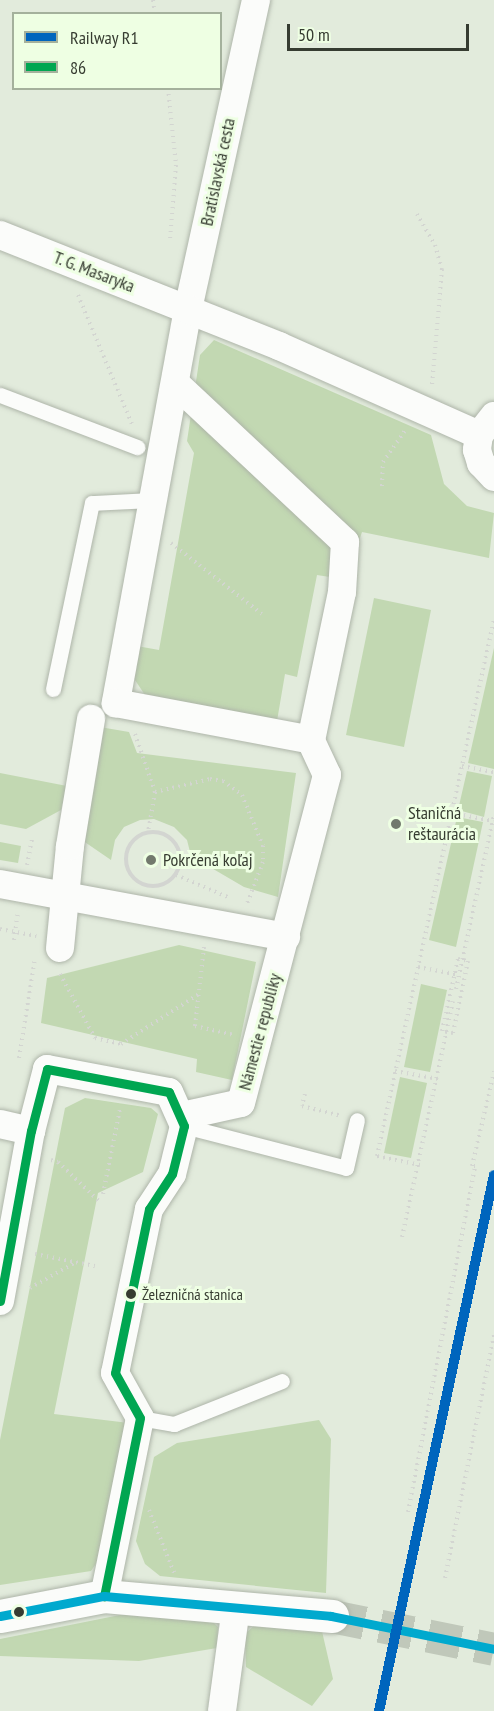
<!DOCTYPE html>
<meta charset="utf-8">
<style>
body{margin:0}
#map{position:relative;width:494px;height:1711px;overflow:hidden;background:#e2ebdc;font-family:"PT Sans Narrow",sans-serif}
div>[style]{position:absolute}
.green>*{inset:0;background:#c2d8b2}
.secondary-tunnel>*{height:33px;margin-top:-16.5px;transform-origin:0;background:repeating-linear-gradient(90deg,#c0c8ba 0 33px,transparent 0 49px)}
.path>*{height:4px;margin-top:-2px;transform-origin:0;background:repeating-linear-gradient(90deg,#d3d5d1 0 1.5px,transparent 0 6px)}
.path>.ring{margin:-2px;padding:0;box-sizing:content-box;background:none;border:4px solid #d3d5d1;border-radius:50%}
.roads{filter:drop-shadow(0 0 2px #aeb5a9) drop-shadow(0 0 2px #aeb5a9)}
.lane>*{height:15px;margin:-7.5px;padding:0 7.5px;transform-origin:7.5px;border-radius:7.5px;background:#fbfcfa}
.street>*{height:28px;margin:-14px;padding:0 14px;transform-origin:14px;border-radius:14px;background:#fbfcfa}
.secondary>*{height:33px;margin:-16.5px;padding:0 16.5px;transform-origin:16.5px;border-radius:16.5px;background:#fbfcfa}
.bus-1>*{height:9px;margin:-4.5px;padding:0 4.5px;transform-origin:4.5px;border-radius:4.5px;background:#00a651}
.bus-2>*{height:9px;margin:-4.5px;padding:0 4.5px;transform-origin:4.5px;border-radius:4.5px;background:#00a9ce}
.rail-1>*{height:10px;margin:-5px;padding:0 5px;transform-origin:5px;border-radius:5px;background:#0065bd}
.dots>*{width:16px;height:16px;translate:-50% -50%;box-sizing:border-box;border:3px solid #eeffe3;border-radius:50%}
span{translate:-50% -50%;white-space:nowrap;text-align:center;line-height:1.15;-webkit-text-stroke:6px #eeffe3;paint-order:stroke}
.bus-label{font-size:16px;color:#363c31}
.left{translate:0 -50%;text-align:left}
.street-label{font-size:18px;color:#363c31}
.poi-label{font-size:18px;color:#363c31}
.legend{position:absolute;left:12px;top:12px;width:210px;height:78px;box-sizing:border-box;background:#eeffe3;border:2px solid #a4b19c;margin:0;padding:8px 10px;list-style:none;font-size:18px;color:#363c31}
.legend li{display:flex;align-items:center;gap:12px;height:30px}
.legend b{width:30px;border:2px solid #a4b19c}
.scale{position:absolute;left:287px;top:24px;width:182px;height:27px;box-sizing:border-box;border:3px solid #363c31;border-top:0;padding-left:8px;font-size:18px;line-height:21px;white-space:nowrap;color:#363c31;-webkit-text-stroke:4px #eeffe3;paint-order:stroke}
</style>
<div id="map">
<div class="green">
<div style="clip-path:polygon(214px 340px,431px 435px,444px 484px,467px 506px,494px 513px,489px 558px,362px 532px,355px 552px,336px 578px,317px 575px,297px 677px,285px 674px,277px 721px,145px 695px,131px 674px,137px 646px,159px 650px,194px 453px,187px 441px,200px 355px)"></div>
<div style="clip-path:polygon(374px 598px,431px 610px,404px 747px,346px 735px)"></div>
<div style="clip-path:polygon(494px 648px,494px 769px,468px 763px)"></div>
<div style="clip-path:polygon(94px 726px,129px 732px,137px 753px,296px 773px,278px 897px,244px 887px,191px 856px,187px 840px,174px 827px,154px 819px,140px 820px,124px 827px,115px 840px,111px 860px,76px 836px)"></div>
<div style="clip-path:polygon(467px 771px,492px 776px,484px 817px,458px 810px)"></div>
<div style="clip-path:polygon(0 773px,67px 786px,61px 810px,26px 829px,0 824px)"></div>
<div style="clip-path:polygon(457px 817px,483px 822px,456px 947px,429px 940px)"></div>
<div style="clip-path:polygon(0 842px,21px 846px,18px 863px,0 860px)"></div>
<div style="clip-path:polygon(179px 945px,256px 962px,232px 1080px,196px 1072px,197px 1059px,41px 1023px,47px 978px)"></div>
<div style="clip-path:polygon(421px 984px,447px 990px,430px 1072px,404px 1067px)"></div>
<div style="clip-path:polygon(400px 1077px,427px 1083px,411px 1158px,384px 1153px)"></div>
<div style="clip-path:polygon(85px 1098px,151px 1108px,158px 1114px,143px 1172px,98px 1193px,54px 1414px,129px 1423px,107px 1547px,91px 1571px,0 1585px,0 1440px,65px 1108px)"></div>
<div style="clip-path:polygon(319px 1420px,331px 1439px,326px 1593px,160px 1576px,145px 1564px,136px 1541px,154px 1457px,177px 1443px)"></div>
<div style="clip-path:polygon(130px 1613px,209px 1618px,218px 1627px,217px 1648px,139px 1661px,0 1656px,0 1639px)"></div>
<div style="clip-path:polygon(259px 1621px,321px 1627px,333px 1679px,312px 1706px,246px 1667px,245px 1634px)"></div>
</div>
<div class="secondary-tunnel">
<div style="left:332px;top:1616px;width:165px;rotate:11.5deg"></div>
</div>
<div class="path">
<div style="left:153px;top:0;width:14px;rotate:82deg"></div>
<div style="left:168px;top:88px;width:77px;rotate:84.1deg"></div>
<div style="left:176px;top:165px;width:74px;rotate:94.6deg"></div>
<div style="left:417px;top:214px;width:36px;rotate:60deg"></div>
<div style="left:435px;top:245px;width:25px;rotate:74deg"></div>
<div style="left:442px;top:269px;width:117px;rotate:94.9deg"></div>
<div style="left:78px;top:295px;width:140px;rotate:67.3deg"></div>
<div style="left:382px;top:486px;width:24px;rotate:-88deg"></div>
<div style="left:383px;top:462px;width:39px;rotate:-55deg"></div>
<div style="left:171px;top:543px;width:115px;rotate:38deg"></div>
<div style="left:135px;top:734px;width:61px;rotate:71deg"></div>
<div style="left:155px;top:792px;width:41px;rotate:99.9deg"></div>
<div style="left:462px;top:766px;width:33px;rotate:11deg"></div>
<div style="left:155px;top:792px;width:57px;rotate:-13.3deg"></div>
<div style="left:210px;top:779px;width:13px;rotate:9deg"></div>
<div style="left:223px;top:781px;width:24px;rotate:36deg"></div>
<div style="left:242px;top:795px;width:55px;rotate:67.6deg"></div>
<div style="left:263px;top:846px;width:16px;rotate:90deg"></div>
<div style="left:263px;top:862px;width:45px;rotate:110.9deg"></div>
<div style="left:452px;top:813px;width:42px;rotate:11deg"></div>
<div class="ring" style="left:126px;top:832px;width:50px;height:50px"></div>
<div style="left:27px;top:865px;width:26px;rotate:-79deg"></div>
<div style="left:176px;top:875px;width:59px;rotate:23.1deg"></div>
<div style="left:0;top:929px;width:37px;rotate:11deg"></div>
<div style="left:14px;top:940px;width:27px;rotate:-82deg"></div>
<div style="left:204px;top:947px;width:80px;rotate:96.5deg"></div>
<div style="left:195px;top:1026px;width:39px;rotate:13deg"></div>
<div style="left:458px;top:959px;width:10px;rotate:11deg"></div>
<div style="left:468px;top:961px;width:74px;rotate:101.8deg"></div>
<div style="left:453px;top:1033px;width:11px;rotate:-170deg"></div>
<div style="left:442px;top:1031px;width:74px;rotate:-77.5deg"></div>
<div style="left:418px;top:967px;width:38px;rotate:11deg"></div>
<div style="left:60px;top:974px;width:73px;rotate:61.3deg"></div>
<div style="left:95px;top:1038px;width:27px;rotate:13deg"></div>
<div style="left:121px;top:1044px;width:93px;rotate:-32.7deg"></div>
<div style="left:456px;top:989px;width:178px;rotate:-77.7deg"></div>
<div style="left:19px;top:1058px;width:101px;rotate:-80.9deg"></div>
<div style="left:395px;top:1071px;width:44px;rotate:10.5deg"></div>
<div style="left:305px;top:1094px;width:12px;rotate:104deg"></div>
<div style="left:302px;top:1106px;width:38px;rotate:14deg"></div>
<div style="left:51px;top:1160px;width:7px;rotate:16deg"></div>
<div style="left:58px;top:1162px;width:59px;rotate:43.6deg"></div>
<div style="left:420px;top:1165px;width:44px;rotate:-168.2deg"></div>
<div style="left:377px;top:1156px;width:550px;rotate:-77.71deg"></div>
<div style="left:103px;top:1194px;width:87px;rotate:-78.7deg"></div>
<div style="left:402px;top:1237px;width:241px;rotate:-77.8deg"></div>
<div style="left:35px;top:1254px;width:61px;rotate:11.3deg"></div>
<div style="left:30px;top:1288px;width:53px;rotate:-29.5deg"></div>
<div style="left:149px;top:1510px;width:70px;rotate:68.2deg"></div>
<div style="left:408px;top:1512px;width:352px;rotate:-79deg"></div>
<div style="left:475px;top:1166px;width:3px;rotate:180deg"></div>
<div style="left:472px;top:1166px;width:97px;rotate:-76.8deg"></div>
<div style="left:445px;top:1578px;width:249px;rotate:-78.6deg"></div>
</div>
<div class="roads">
<div class="lane">
<div style="left:0;top:395px;width:147px;rotate:20.8deg"></div>
<div style="left:53px;top:689px;width:190px;rotate:-78.2deg"></div>
<div style="left:92px;top:503px;width:62px;rotate:-2.8deg"></div>
<div style="left:184px;top:1126px;width:167px;rotate:14.5deg"></div>
<div style="left:346px;top:1168px;width:49px;rotate:-77.1deg"></div>
<div style="left:140px;top:1418px;width:35px;rotate:10deg"></div>
<div style="left:174px;top:1424px;width:116px;rotate:-21.7deg"></div>
</div>
<div class="street">
<div style="left:256px;top:0;width:316px;rotate:102.4deg"></div>
<div style="left:188px;top:309px;width:401px;rotate:100.4deg"></div>
<div style="left:116px;top:703px;width:198px;rotate:10.7deg"></div>
<div style="left:0;top:235px;width:300px;rotate:21.7deg"></div>
<div style="left:279px;top:346px;width:219px;rotate:24deg"></div>
<div style="left:175px;top:383px;width:233px;rotate:43.1deg"></div>
<div style="left:345px;top:542px;width:50px;rotate:93.4deg"></div>
<div style="left:342px;top:592px;width:151px;rotate:101.8deg"></div>
<div style="left:494px;top:416px;width:24px;rotate:128deg"></div>
<div style="left:479px;top:435px;width:15px;rotate:98deg"></div>
<div style="left:477px;top:450px;width:14px;rotate:73deg"></div>
<div style="left:481px;top:463px;width:19px;rotate:47deg"></div>
<div style="left:0;top:884px;width:291px;rotate:10.5deg"></div>
<div style="left:60px;top:948px;width:102px;rotate:-84.4deg"></div>
<div style="left:70px;top:846px;width:129px;rotate:-80.6deg"></div>
<div style="left:182px;top:1116px;width:60px;rotate:-12.4deg"></div>
<div style="left:241px;top:1103px;width:339px;rotate:-75.3deg"></div>
<div style="left:327px;top:775px;width:38px;rotate:-115deg"></div>
<div style="left:0;top:1124px;width:32px;rotate:13deg"></div>
<div style="left:0;top:1301px;width:173px;rotate:-79.7deg"></div>
<div style="left:31px;top:1131px;width:64px;rotate:-75.5deg"></div>
<div style="left:47px;top:1069px;width:124px;rotate:10.7deg"></div>
<div style="left:169px;top:1092px;width:37px;rotate:66deg"></div>
<div style="left:184px;top:1126px;width:49px;rotate:104deg"></div>
<div style="left:172px;top:1174px;width:42px;rotate:123.3deg"></div>
<div style="left:149px;top:1209px;width:167px;rotate:101.7deg"></div>
<div style="left:115px;top:1373px;width:51px;rotate:60.9deg"></div>
<div style="left:140px;top:1418px;width:182px;rotate:101.4deg"></div>
<div style="left:222px;top:1711px;width:104px;rotate:-82.3deg"></div>
</div>
<div class="secondary">
<div style="left:0;top:1616px;width:106px;rotate:-10.9deg"></div>
<div style="left:104px;top:1596px;width:229px;rotate:5deg"></div>
</div>
</div>
<div class="bus-1">
<div style="left:0;top:1301px;width:173px;rotate:-79.7deg"></div>
<div style="left:31px;top:1131px;width:64px;rotate:-75.5deg"></div>
<div style="left:47px;top:1069px;width:124px;rotate:10.7deg"></div>
<div style="left:169px;top:1092px;width:37px;rotate:66deg"></div>
<div style="left:184px;top:1126px;width:49px;rotate:104deg"></div>
<div style="left:172px;top:1174px;width:42px;rotate:123.3deg"></div>
<div style="left:149px;top:1209px;width:167px;rotate:101.7deg"></div>
<div style="left:115px;top:1373px;width:51px;rotate:60.9deg"></div>
<div style="left:140px;top:1418px;width:182px;rotate:101.4deg"></div>
</div>
<div class="bus-2">
<div style="left:0;top:1616px;width:106px;rotate:-10.9deg"></div>
<div style="left:104px;top:1596px;width:228px;rotate:5deg"></div>
<div style="left:331px;top:1616px;width:166px;rotate:11.4deg"></div>
</div>
<div class="rail-1">
<div style="left:379px;top:1711px;width:548px;rotate:-77.89deg"></div>
</div>
<div class="dots">
<div style="left:396px;top:824px;background:#72796d"></div>
<div style="left:151px;top:860px;background:#72796d"></div>
<div style="left:131px;top:1294px;background:#363c31"></div>
<div style="left:19px;top:1612px;background:#363c31"></div>
</div>
<div class="bus-label">
<span class="left" style="left:142px;top:1294px">Železničná stanica</span>
</div>
<div class="street-label">
<span style="left:218px;top:172px;rotate:-78deg">Bratislavská cesta</span>
<span style="left:94px;top:272px;rotate:21deg">T. G. Masaryka</span>
<span style="left:260px;top:1032px;rotate:-75deg">Námestie republiky</span>
</div>
<div class="poi-label">
<span class="left" style="left:408px;top:824px">Staničná<br>reštaurácia</span>
<span class="left" style="left:163px;top:860px">Pokrčená koľaj</span>
</div>
<ul class="legend">
<li><b style="height:8px;background:#0065bd"></b>Railway R1</li>
<li><b style="height:8px;background:#00a651"></b>86</li>
</ul>
<div class="scale">50 m</div>
</div>
